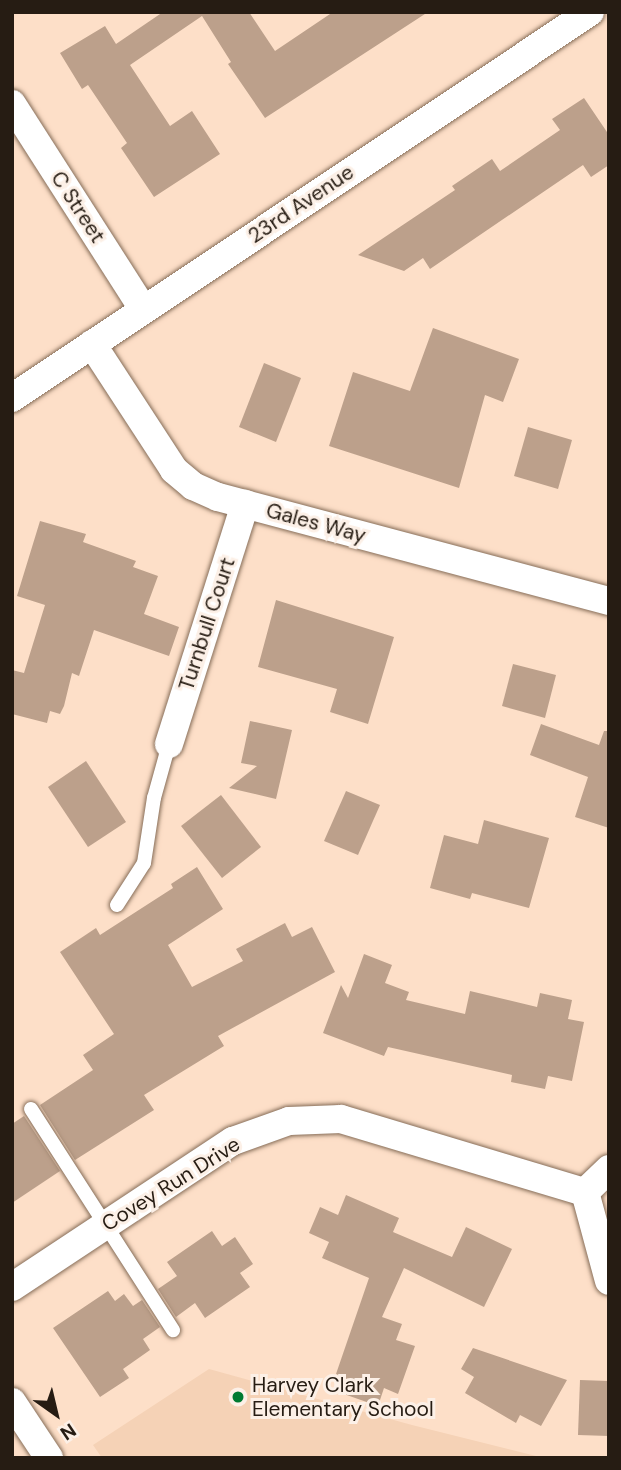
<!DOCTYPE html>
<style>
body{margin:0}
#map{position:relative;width:621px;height:1470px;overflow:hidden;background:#fddfc8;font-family:"DM Sans",sans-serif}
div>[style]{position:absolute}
.built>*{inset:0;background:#f5d2b6}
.building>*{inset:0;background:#bca08b}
.roads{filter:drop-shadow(0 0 2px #866d58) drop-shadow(0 0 2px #866d58)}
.service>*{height:14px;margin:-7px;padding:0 7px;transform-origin:7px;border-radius:7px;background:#fff}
.minor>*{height:28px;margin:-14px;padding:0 14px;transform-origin:14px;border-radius:14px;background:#fff}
.dots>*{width:19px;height:19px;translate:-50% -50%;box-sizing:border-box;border:4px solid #fcf0e7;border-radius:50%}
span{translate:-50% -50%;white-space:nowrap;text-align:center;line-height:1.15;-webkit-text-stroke:6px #fcf0e7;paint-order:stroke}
.street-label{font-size:21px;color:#261c13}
.poi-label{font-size:21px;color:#261c13}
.left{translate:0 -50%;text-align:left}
.frame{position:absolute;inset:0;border:14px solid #261c13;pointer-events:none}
.north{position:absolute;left:21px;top:1379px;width:70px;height:70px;-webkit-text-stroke:5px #fcf0e7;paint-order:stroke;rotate:146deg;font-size:19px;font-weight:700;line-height:28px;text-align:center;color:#261c13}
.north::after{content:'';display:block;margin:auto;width:24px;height:32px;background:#261c13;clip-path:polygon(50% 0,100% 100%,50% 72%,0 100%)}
</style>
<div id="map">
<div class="built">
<div style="clip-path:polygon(209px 1369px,412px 1425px,544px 1458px,102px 1458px,93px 1445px)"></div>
</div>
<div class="building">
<div style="clip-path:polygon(163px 12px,249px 12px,275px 51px,333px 12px,428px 12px,265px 118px,228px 64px,231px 62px,202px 16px,130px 65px,170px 126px,192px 111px,220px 154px,154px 197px,121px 148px,127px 143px,88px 85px,82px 89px,60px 53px,105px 26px,116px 44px)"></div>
<div style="clip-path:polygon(584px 98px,609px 135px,609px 165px,591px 177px,583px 165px,430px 269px,423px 258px,404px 271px,358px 255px,455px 190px,452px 186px,492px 159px,500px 171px,560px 130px,552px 119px)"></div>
<div style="clip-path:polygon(433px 328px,519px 359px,503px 402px,485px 395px,459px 488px,329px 446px,353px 372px,410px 391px)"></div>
<div style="clip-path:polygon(264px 363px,301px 378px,276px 442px,239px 427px)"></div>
<div style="clip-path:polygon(528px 427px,572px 440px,558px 489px,514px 476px)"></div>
<div style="clip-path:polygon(40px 521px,86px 534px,83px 542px,136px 561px,133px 567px,158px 576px,144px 614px,179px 627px,169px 656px,94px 630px,79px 676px,72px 673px,64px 706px,60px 714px,50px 711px,47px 723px,12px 714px,12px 670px,24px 673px,45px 605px,17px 596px)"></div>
<div style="clip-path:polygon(276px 600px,394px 637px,368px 724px,330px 712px,337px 689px,258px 667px)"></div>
<div style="clip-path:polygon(513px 664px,556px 675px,545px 718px,502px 706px)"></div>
<div style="clip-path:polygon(250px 721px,292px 730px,276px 799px,229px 788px,257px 766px,241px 763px)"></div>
<div style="clip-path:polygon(541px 724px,599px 745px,604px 731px,609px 731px,609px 828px,575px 817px,588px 777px,530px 755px)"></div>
<div style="clip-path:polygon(86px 761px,126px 822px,88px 847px,48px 787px)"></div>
<div style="clip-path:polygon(346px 791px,380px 805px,358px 855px,324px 841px)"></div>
<div style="clip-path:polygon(221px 795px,261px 847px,222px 878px,181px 826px)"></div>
<div style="clip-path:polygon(484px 820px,549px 838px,529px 908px,472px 893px,470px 899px,430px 888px,444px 835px,478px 844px)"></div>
<div style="clip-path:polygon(197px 867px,223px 909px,168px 945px,192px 987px,243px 961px,236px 949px,285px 923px,292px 937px,312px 927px,335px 972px,218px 1036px,224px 1046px,144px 1095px,154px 1110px,75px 1160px,40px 1105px,93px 1070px,83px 1055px,114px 1034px,60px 952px,96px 928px,100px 935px,173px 888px,171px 884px)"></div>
<div style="clip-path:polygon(364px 954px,392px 965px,385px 983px,409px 992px,406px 1000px,465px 1014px,470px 991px,537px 1007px,540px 993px,572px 1000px,568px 1019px,584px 1022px,572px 1081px,548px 1076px,545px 1089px,511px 1082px,512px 1075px,388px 1047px,384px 1056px,323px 1033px,341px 985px,348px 998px)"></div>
<div style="clip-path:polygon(24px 1116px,60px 1171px,12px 1203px,12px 1124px)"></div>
<div style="clip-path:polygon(346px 1195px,399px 1218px,393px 1232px,452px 1257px,466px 1227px,512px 1249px,484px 1307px,404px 1268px,382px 1317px,402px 1324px,396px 1340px,415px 1346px,398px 1394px,384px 1388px,378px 1406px,341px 1393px,346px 1378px,336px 1374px,369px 1278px,322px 1258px,329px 1242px,309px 1233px,320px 1207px,338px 1215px)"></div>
<div style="clip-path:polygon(212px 1231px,222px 1246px,235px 1237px,253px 1264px,240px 1273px,250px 1287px,205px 1318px,195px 1303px,176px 1317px,158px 1289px,177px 1276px,167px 1262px)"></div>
<div style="clip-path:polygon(108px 1291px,115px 1301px,124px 1294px,133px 1306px,142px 1300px,160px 1327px,143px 1339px,150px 1350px,123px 1369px,129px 1378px,100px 1397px,53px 1328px)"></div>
<div style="clip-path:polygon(473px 1348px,567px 1380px,541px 1426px,520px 1415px,516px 1423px,465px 1393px,474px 1377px,461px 1369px)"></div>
<div style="clip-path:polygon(580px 1380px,609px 1381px,609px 1436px,578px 1435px)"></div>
</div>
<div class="roads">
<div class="service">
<div style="left:117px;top:905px;width:50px;rotate:-57.3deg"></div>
<div style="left:144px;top:863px;width:66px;rotate:-81.3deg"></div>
<div style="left:154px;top:798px;width:56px;rotate:-74.5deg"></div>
<div style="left:31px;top:1109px;width:263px;rotate:57.3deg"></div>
</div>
<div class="minor">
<div style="left:12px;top:104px;width:243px;rotate:57.4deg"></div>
<div style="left:92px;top:344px;width:150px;rotate:56.9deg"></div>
<div style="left:174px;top:470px;width:25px;rotate:40deg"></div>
<div style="left:193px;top:486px;width:27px;rotate:24deg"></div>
<div style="left:218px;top:497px;width:405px;rotate:14.9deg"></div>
<div style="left:12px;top:398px;width:695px;rotate:-33.74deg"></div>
<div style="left:169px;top:744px;width:252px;rotate:-72.4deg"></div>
<div style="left:609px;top:1169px;width:33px;rotate:136deg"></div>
<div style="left:585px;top:1192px;width:92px;rotate:74.9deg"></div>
<div style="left:12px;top:1287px;width:265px;rotate:-33.5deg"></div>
<div style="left:233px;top:1141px;width:59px;rotate:-19.7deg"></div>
<div style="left:289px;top:1121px;width:52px;rotate:-2.2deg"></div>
<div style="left:341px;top:1119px;width:255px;rotate:16.7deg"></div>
<div style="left:12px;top:1402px;width:67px;rotate:56.5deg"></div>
</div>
</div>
<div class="dots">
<div style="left:238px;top:1397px;background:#007a31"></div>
</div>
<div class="street-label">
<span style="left:301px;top:204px;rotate:-34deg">23rd Avenue</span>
<span style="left:78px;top:207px;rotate:57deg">C Street</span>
<span style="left:316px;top:523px;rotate:15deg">Gales Way</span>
<span style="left:207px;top:624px;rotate:-72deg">Turnbull Court</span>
<span style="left:171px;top:1184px;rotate:-32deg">Covey Run Drive</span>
</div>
<div class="poi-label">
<span class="left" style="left:252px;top:1397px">Harvey Clark<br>Elementary School</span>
</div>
<div class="frame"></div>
<div class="north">N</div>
</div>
